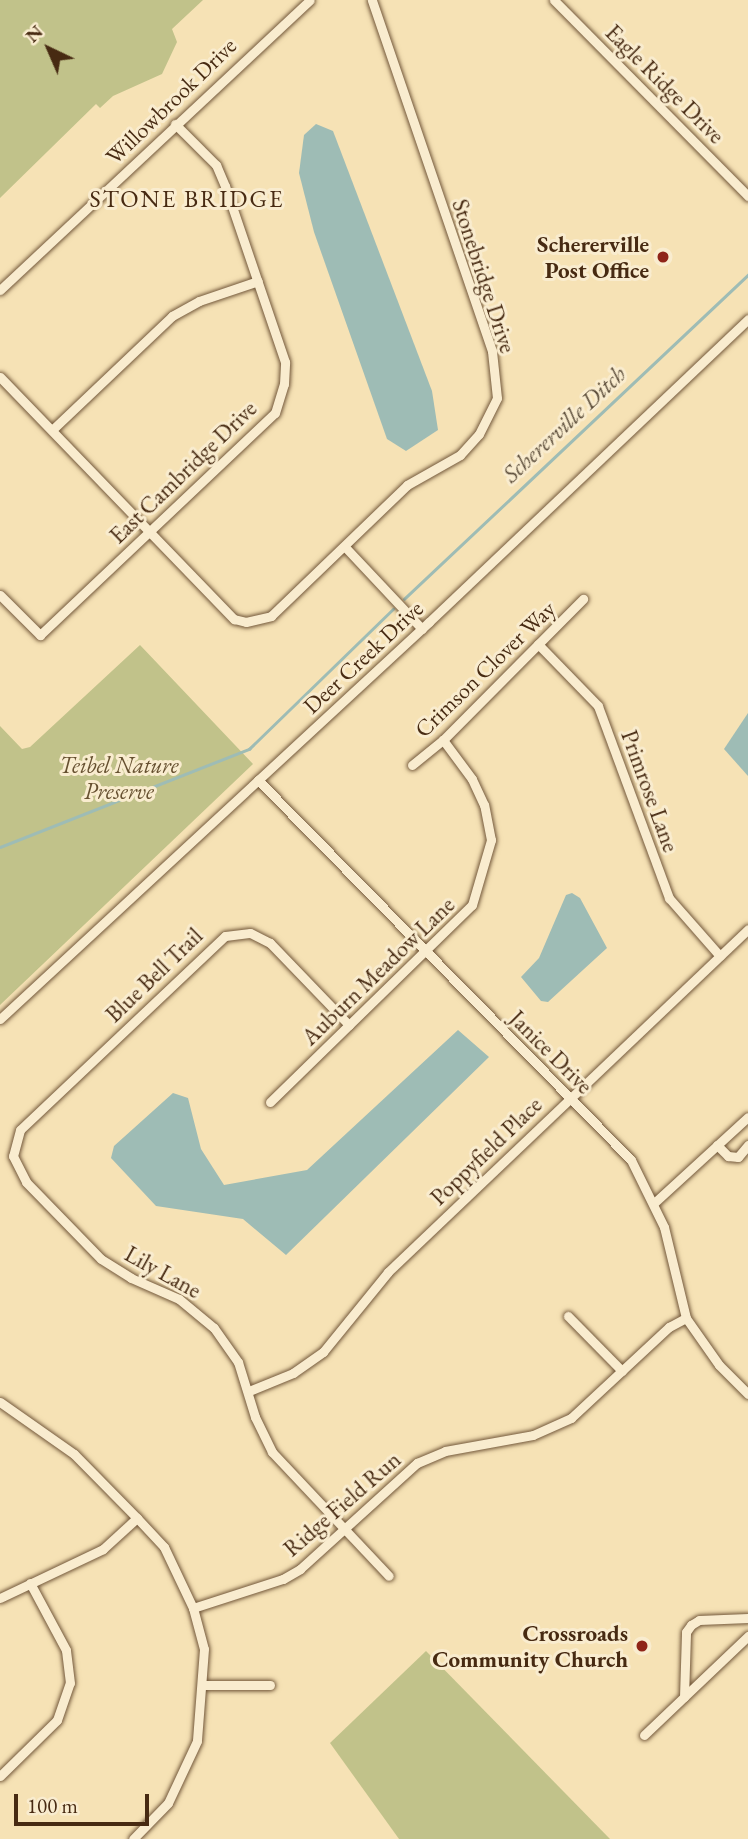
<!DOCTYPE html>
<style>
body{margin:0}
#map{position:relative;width:748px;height:1839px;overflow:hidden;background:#f6e2b5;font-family:"EB Garamond",serif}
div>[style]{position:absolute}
.green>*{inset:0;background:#c1c28a}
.water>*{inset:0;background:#9ebcb5}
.stream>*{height:2.5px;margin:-1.25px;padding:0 1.25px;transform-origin:1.25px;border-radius:1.25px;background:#9ebcb5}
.roads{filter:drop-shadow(0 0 2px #73583b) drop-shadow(0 0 2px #73583b)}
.minor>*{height:9px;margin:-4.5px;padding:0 4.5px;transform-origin:4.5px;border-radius:4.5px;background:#f9eccf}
.dots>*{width:19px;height:19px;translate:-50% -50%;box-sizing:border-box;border:4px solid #f9eccf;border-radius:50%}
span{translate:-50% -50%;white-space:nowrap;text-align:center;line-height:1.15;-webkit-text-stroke:6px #f9eccf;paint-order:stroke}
.street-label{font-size:23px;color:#472a12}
.poi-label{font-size:23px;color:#472a12;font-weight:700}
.right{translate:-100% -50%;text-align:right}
.park-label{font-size:23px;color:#665030;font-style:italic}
.neighbourhood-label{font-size:24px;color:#472a12;letter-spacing:2px}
.water-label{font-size:24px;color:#5d4e3b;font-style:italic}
.north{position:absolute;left:14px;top:14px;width:70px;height:70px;-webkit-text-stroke:5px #f9eccf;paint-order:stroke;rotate:316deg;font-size:19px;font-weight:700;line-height:28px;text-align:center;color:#472a12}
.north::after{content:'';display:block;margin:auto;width:24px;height:32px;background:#472a12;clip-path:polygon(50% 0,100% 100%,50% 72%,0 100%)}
.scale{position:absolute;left:14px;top:1794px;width:135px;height:32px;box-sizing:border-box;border:4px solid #472a12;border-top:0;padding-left:9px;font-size:21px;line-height:24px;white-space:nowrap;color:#472a12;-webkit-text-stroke:5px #f9eccf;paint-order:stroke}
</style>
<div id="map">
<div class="green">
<div style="clip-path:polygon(0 0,203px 0,172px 29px,177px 42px,162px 74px,113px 96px,100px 108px,96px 104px,0 198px)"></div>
<div style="clip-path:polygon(140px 645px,253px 764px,0 1005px,0 726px,22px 749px,30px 747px)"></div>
<div style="clip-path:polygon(426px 1651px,610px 1839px,399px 1839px,330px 1743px)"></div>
</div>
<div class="water">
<div style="clip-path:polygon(316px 124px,333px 131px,432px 391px,438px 430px,406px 451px,387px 439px,314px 232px,299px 173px,304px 135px)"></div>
<div style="clip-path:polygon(748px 713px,748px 776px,724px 749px)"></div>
<div style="clip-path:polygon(572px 893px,580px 898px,607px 948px,548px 1002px,541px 1001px,521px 977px,539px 958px,566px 895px)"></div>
<div style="clip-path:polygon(458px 1030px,489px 1057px,286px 1255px,243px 1219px,156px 1206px,111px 1158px,114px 1146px,173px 1093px,188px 1098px,201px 1149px,224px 1185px,307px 1170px)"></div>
</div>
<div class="stream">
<div style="left:404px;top:599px;width:473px;rotate:-43.3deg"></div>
<div style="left:0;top:847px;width:268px;rotate:-21.5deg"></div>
<div style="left:249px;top:749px;width:201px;rotate:-44.2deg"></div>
</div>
<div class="roads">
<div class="minor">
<div style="left:554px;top:0;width:276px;rotate:45.3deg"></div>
<div style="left:0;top:290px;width:424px;rotate:-43.1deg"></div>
<div style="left:0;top:377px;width:337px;rotate:46deg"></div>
<div style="left:234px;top:619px;width:12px;rotate:14deg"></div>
<div style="left:246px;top:622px;width:26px;rotate:-13deg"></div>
<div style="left:271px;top:616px;width:189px;rotate:-43.9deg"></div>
<div style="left:407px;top:485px;width:61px;rotate:-29.5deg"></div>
<div style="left:460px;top:455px;width:28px;rotate:-48deg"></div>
<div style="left:479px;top:434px;width:40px;rotate:-63.4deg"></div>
<div style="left:497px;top:398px;width:47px;rotate:-96.1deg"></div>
<div style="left:492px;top:351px;width:371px;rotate:-108.9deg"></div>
<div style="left:52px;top:430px;width:166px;rotate:-43.5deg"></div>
<div style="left:172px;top:316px;width:31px;rotate:-29deg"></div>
<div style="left:199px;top:301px;width:62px;rotate:-18.7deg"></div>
<div style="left:346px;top:548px;width:111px;rotate:46.8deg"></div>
<div style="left:0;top:595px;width:57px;rotate:45deg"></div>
<div style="left:40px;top:635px;width:323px;rotate:-43.4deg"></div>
<div style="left:275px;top:413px;width:30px;rotate:-73deg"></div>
<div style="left:284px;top:384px;width:22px;rotate:-87deg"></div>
<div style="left:285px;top:362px;width:186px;rotate:-108.8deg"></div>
<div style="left:225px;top:186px;width:23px;rotate:-113deg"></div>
<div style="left:216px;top:165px;width:58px;rotate:-135deg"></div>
<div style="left:538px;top:644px;width:86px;rotate:45.9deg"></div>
<div style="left:598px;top:706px;width:205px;rotate:69.7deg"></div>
<div style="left:669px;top:898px;width:77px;rotate:48.7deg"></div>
<div style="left:412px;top:765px;width:40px;rotate:-39deg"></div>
<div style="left:443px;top:740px;width:199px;rotate:-45.2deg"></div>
<div style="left:258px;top:780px;width:532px;rotate:45.53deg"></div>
<div style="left:631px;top:1160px;width:75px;rotate:63.8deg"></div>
<div style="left:664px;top:1227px;width:94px;rotate:76.4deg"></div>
<div style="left:686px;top:1318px;width:57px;rotate:54.9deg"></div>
<div style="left:719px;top:1365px;width:41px;rotate:45deg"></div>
<div style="left:0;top:1019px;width:585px;rotate:-42.78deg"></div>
<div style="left:429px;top:622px;width:440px;rotate:-43.5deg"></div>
<div style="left:349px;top:1025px;width:114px;rotate:-133.9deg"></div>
<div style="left:270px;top:943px;width:22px;rotate:-153deg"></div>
<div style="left:250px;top:933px;width:25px;rotate:173deg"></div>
<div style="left:225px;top:936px;width:282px;rotate:136.6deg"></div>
<div style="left:20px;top:1130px;width:27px;rotate:105deg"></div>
<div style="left:13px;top:1156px;width:29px;rotate:63deg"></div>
<div style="left:26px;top:1182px;width:107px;rotate:45.8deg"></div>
<div style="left:101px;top:1259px;width:36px;rotate:32deg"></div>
<div style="left:131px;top:1278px;width:52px;rotate:23.6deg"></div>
<div style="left:179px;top:1299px;width:45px;rotate:39.6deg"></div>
<div style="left:214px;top:1328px;width:42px;rotate:54.8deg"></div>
<div style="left:238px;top:1362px;width:58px;rotate:72.8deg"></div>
<div style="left:255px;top:1417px;width:39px;rotate:64deg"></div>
<div style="left:272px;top:1452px;width:170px;rotate:46.7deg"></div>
<div style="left:270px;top:1102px;width:282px;rotate:-44.3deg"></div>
<div style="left:472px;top:905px;width:68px;rotate:-73.7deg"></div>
<div style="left:491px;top:840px;width:36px;rotate:-101deg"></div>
<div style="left:484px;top:805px;width:29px;rotate:-115deg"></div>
<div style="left:472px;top:779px;width:49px;rotate:-126.6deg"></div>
<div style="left:717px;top:1145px;width:16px;rotate:45deg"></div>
<div style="left:728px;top:1156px;width:10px;rotate:6deg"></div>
<div style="left:738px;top:1157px;width:16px;rotate:-50deg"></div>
<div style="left:654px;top:1203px;width:127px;rotate:-42.5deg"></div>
<div style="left:568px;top:1316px;width:77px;rotate:45.5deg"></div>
<div style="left:249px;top:1391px;width:48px;rotate:-22.2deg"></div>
<div style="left:293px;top:1373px;width:37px;rotate:-35deg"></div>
<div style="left:323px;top:1352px;width:103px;rotate:-50.9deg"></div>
<div style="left:388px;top:1272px;width:497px;rotate:-43.6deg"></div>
<div style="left:0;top:1402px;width:90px;rotate:35.1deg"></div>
<div style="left:74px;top:1454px;width:90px;rotate:45.5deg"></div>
<div style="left:137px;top:1518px;width:40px;rotate:47deg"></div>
<div style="left:164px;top:1547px;width:68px;rotate:64.6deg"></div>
<div style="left:193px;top:1608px;width:42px;rotate:75deg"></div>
<div style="left:204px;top:1649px;width:92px;rotate:94.4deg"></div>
<div style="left:197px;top:1741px;width:68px;rotate:115.1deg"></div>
<div style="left:168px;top:1803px;width:50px;rotate:134.2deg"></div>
<div style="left:0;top:1598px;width:114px;rotate:-25.4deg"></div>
<div style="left:103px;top:1549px;width:46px;rotate:-42.4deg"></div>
<div style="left:193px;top:1608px;width:95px;rotate:-17.9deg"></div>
<div style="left:283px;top:1579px;width:20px;rotate:-30deg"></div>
<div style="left:300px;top:1569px;width:158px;rotate:-42.2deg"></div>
<div style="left:417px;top:1463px;width:30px;rotate:-23deg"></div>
<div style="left:445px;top:1451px;width:89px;rotate:-10.3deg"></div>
<div style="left:533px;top:1435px;width:42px;rotate:-24.1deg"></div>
<div style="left:571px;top:1418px;width:134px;rotate:-42.9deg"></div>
<div style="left:669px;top:1327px;width:19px;rotate:-28deg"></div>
<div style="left:204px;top:1685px;width:66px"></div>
<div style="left:684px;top:1697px;width:65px;rotate:-88.2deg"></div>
<div style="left:686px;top:1632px;width:9px;rotate:-54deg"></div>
<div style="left:691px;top:1625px;width:9px;rotate:-32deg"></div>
<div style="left:699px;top:1620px;width:49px;rotate:-2.3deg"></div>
<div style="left:644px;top:1735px;width:144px;rotate:-43.6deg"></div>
<div style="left:0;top:1776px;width:80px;rotate:-44.5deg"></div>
<div style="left:57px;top:1720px;width:39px;rotate:-71deg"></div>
<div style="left:70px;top:1683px;width:33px;rotate:-97deg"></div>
<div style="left:66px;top:1650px;width:76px;rotate:-118.2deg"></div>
</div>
</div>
<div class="dots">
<div style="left:663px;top:257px;background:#8f2418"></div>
<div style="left:642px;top:1646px;background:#8f2418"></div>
</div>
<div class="street-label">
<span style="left:665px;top:84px;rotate:45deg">Eagle Ridge Drive</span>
<span style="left:171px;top:101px;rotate:-44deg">Willowbrook Drive</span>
<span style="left:484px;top:276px;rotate:72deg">Stonebridge Drive</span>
<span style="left:183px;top:472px;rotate:-44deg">East Cambridge Drive</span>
<span style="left:363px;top:657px;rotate:-43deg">Deer Creek Drive</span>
<span style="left:485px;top:669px;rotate:-44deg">Crimson Clover Way</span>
<span style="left:650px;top:791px;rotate:70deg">Primrose Lane</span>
<span style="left:378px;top:971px;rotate:-44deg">Auburn Meadow Lane</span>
<span style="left:154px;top:975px;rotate:-44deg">Blue Bell Trail</span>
<span style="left:551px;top:1052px;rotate:45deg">Janice Drive</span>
<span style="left:486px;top:1151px;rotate:-44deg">Poppyfield Place</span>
<span style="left:163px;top:1272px;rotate:29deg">Lily Lane</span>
<span style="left:342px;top:1504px;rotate:-41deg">Ridge Field Run</span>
</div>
<div class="poi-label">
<span class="right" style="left:649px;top:257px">Schererville<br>Post Office</span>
<span class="right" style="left:628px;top:1646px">Crossroads<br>Community Church</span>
</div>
<div class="park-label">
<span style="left:119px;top:778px">Teibel Nature<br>Preserve</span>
</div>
<div class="neighbourhood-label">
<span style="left:187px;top:199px">STONE BRIDGE</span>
</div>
<div class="water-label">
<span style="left:564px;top:424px;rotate:-43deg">Schererville Ditch</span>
</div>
<div class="north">N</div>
<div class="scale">100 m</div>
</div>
